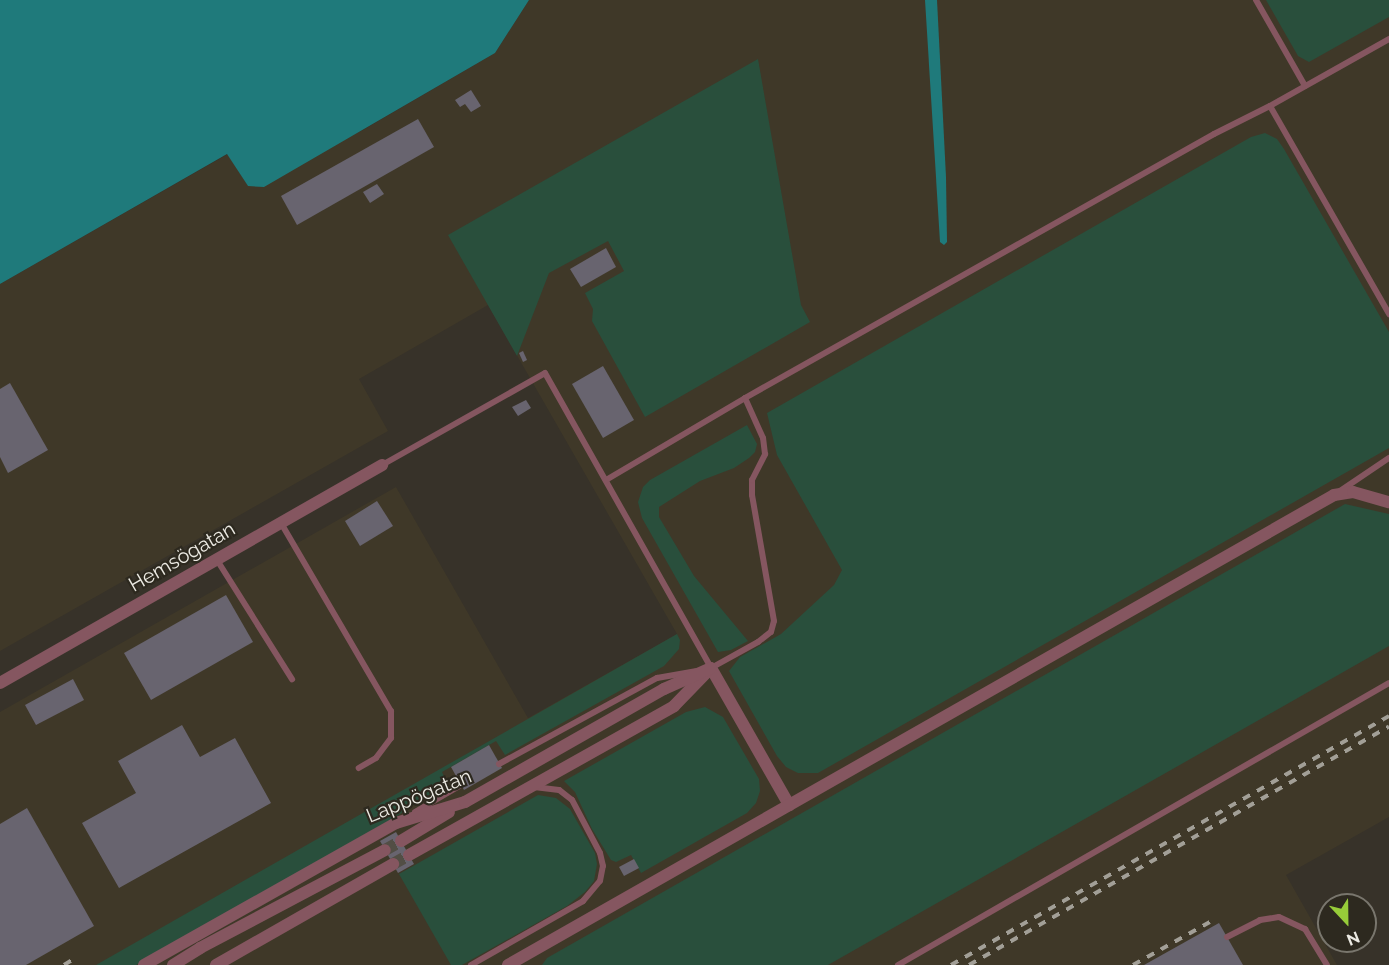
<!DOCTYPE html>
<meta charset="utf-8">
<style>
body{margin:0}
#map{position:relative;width:1389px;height:965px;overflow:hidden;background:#373229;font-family:Raleway,sans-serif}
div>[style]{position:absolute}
.built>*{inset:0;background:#3f3828}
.green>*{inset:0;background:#294f3c}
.water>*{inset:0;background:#1f7a7b}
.building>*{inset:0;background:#68646f}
.minor-tunnel>*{height:12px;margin-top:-6px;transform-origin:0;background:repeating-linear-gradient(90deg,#524e45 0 12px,transparent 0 18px)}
.service>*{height:6px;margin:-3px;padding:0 3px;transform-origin:3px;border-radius:3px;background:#855660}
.minor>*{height:12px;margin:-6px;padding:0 6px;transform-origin:6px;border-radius:6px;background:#855660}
.rail>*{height:4px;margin-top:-2px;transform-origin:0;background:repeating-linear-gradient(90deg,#a29f97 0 8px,transparent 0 16px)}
span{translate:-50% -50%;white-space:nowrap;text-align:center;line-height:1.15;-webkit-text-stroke:4.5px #2d291f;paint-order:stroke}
.street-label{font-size:20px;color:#eceae3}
.north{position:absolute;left:1317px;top:893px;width:60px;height:60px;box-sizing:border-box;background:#2d291f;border:2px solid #79766d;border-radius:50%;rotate:158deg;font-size:16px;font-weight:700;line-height:24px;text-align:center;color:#eceae3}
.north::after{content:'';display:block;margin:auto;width:21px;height:27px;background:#97cc39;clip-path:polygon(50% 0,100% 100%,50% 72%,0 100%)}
</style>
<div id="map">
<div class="built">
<div style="clip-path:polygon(529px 0,1389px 0,1389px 817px,1286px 875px,1337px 965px,0 965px,0 712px,396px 487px,528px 718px,677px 634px,488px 305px,359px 379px,388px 431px,0 651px,0 284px,228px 154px,248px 186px,363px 130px,495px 53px)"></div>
</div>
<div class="green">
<div style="clip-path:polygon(1266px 0,1389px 0,1389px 17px,1309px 62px,1298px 56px)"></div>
<div style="clip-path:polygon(758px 59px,801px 305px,810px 322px,645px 417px,592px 321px,593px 309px,585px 293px,624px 271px,608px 241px,549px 273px,517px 356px,448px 235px)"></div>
<div style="clip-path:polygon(1265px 133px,1277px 139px,1284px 149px,1389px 332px,1389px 448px,818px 773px,798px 773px,786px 767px,777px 756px,729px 671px,740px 657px,781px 634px,834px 585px,842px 570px,777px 455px,767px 413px,1251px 137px)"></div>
<div style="clip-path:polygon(747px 425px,757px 444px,755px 452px,749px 458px,734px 468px,700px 481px,659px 507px,659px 517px,694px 576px,748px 641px,731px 650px,718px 652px,642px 518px,638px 502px,643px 487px,650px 480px)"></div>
<div style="clip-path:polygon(1345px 504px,1389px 514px,1389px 646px,828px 965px,542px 965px,547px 958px)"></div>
<div style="clip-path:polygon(677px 634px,680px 640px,679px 649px,664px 666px,505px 755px,496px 741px,442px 772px,447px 783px,397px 816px,136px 965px,96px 965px)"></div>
<div style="clip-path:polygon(705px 707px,723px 717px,759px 779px,760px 791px,756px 803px,747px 813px,641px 873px,631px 855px,616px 862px,611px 860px,592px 829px,575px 792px,564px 781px,686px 712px)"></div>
<div style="clip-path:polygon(538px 795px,556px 798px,570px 809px,595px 853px,597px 864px,594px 881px,585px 892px,567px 906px,462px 965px,451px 965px,399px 874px)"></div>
</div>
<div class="water">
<div style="clip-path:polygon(0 0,529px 0,495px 53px,264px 187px,248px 186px,227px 154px,0 284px)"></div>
<div style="clip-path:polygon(925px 0,937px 0,946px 177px,947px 242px,944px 245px,940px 242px)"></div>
</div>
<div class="building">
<div style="clip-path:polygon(471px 90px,481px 106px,471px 112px,465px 104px,460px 107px,455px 100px)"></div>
<div style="clip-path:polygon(418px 119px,434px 147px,297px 225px,281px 196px)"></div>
<div style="clip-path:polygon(377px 184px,384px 194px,370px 203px,363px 192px)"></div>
<div style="clip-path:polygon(606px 248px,616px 267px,581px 287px,570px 269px)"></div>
<div style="clip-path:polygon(523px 351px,527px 360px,523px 362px,519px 353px)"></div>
<div style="clip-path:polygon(603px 366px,634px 420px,603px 438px,572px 384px)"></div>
<div style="clip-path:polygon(10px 383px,48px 450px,8px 473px,0 457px,0 389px)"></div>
<div style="clip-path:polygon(526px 400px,531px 408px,518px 416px,512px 407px)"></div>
<div style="clip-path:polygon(377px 501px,393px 526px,360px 546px,345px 521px)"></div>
<div style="clip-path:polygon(226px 595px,253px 642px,151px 700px,124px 653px)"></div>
<div style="clip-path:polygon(73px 679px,84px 700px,36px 725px,25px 705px)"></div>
<div style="clip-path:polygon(182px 725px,200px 757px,235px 738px,271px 803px,119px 888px,82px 823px,136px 793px,118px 761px)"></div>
<div style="clip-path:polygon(489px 745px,502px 768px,464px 790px,451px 767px)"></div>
<div style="clip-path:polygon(27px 808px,94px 926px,26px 965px,0 965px,0 824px)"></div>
<div style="clip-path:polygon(396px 832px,414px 864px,398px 873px,380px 841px)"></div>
<div style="clip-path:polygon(634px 859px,639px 868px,624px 876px,619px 867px)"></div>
<div style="clip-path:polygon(1219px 923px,1243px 965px,1144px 965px)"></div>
</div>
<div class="minor-tunnel">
<div style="left:385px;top:850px;width:18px;rotate:-29deg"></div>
<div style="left:393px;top:864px;width:18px;rotate:-29deg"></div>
</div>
<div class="service">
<div style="left:1256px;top:0;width:99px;rotate:60.3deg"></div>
<div style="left:1270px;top:106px;width:240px;rotate:60.2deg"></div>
<div style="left:382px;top:465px;width:187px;rotate:-29.4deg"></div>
<div style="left:545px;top:373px;width:338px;rotate:60.6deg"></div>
<div style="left:606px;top:480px;width:161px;rotate:-30.5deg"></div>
<div style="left:745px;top:398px;width:538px;rotate:-29.38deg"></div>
<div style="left:1214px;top:134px;width:63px;rotate:-26.6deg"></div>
<div style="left:1270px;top:106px;width:137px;rotate:-29.4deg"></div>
<div style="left:1340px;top:491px;width:59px;rotate:-34deg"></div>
<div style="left:281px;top:523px;width:218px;rotate:59.7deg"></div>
<div style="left:391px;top:711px;width:27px;rotate:90deg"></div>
<div style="left:391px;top:738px;width:25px;rotate:127deg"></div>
<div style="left:376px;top:758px;width:20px;rotate:150deg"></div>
<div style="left:217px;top:560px;width:141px;rotate:57.8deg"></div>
<div style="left:711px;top:668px;width:54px;rotate:-29deg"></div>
<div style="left:758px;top:642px;width:16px;rotate:-38deg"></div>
<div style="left:771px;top:632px;width:11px;rotate:-75deg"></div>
<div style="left:774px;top:621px;width:128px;rotate:-99.9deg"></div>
<div style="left:752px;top:495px;width:15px;rotate:-90deg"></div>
<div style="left:752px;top:480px;width:29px;rotate:-63deg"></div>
<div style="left:765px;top:454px;width:16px;rotate:-97deg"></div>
<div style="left:763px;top:438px;width:44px;rotate:-114.2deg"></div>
<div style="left:499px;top:764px;width:180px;rotate:-28.6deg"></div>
<div style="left:657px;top:678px;width:39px;rotate:-10deg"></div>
<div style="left:415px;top:812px;width:53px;rotate:-30.4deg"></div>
<div style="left:1227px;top:937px;width:37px;rotate:-27deg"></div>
<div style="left:1260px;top:920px;width:19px;rotate:-9deg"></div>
<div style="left:1279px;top:917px;width:29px;rotate:25deg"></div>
<div style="left:1305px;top:929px;width:42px;rotate:58.6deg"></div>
<div style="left:471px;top:965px;width:129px;rotate:-29.7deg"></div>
<div style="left:583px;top:901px;width:26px;rotate:-50deg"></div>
<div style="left:600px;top:881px;width:15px;rotate:-79deg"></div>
<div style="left:603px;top:866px;width:13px;rotate:-103deg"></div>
<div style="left:600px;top:853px;width:60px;rotate:-117.8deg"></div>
<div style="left:572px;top:800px;width:16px;rotate:-142deg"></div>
<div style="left:559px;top:790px;width:25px;rotate:-173deg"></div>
<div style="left:898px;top:965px;width:566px;rotate:-29.87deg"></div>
</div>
<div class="minor">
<div style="left:711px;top:668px;width:158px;rotate:60.3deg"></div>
<div style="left:0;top:683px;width:440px;rotate:-29.7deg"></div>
<div style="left:401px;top:841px;width:56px;rotate:-31.1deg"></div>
<div style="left:409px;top:855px;width:304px;rotate:-29.3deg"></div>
<div style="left:674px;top:706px;width:46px;rotate:-45.9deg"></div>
<div style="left:144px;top:965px;width:289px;rotate:-29.4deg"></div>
<div style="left:396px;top:823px;width:72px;rotate:-16.9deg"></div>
<div style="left:465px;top:802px;width:229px;rotate:-29.6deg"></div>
<div style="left:664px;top:689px;width:51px;rotate:-24.1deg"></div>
<div style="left:173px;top:965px;width:32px;rotate:-32deg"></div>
<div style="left:200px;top:948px;width:209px;rotate:-27.9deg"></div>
<div style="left:216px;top:965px;width:204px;rotate:-29.7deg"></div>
<div style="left:508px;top:965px;width:950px;rotate:-29.64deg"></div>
<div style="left:1334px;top:495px;width:19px;rotate:-9deg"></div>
<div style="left:1353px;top:492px;width:37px;rotate:16deg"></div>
</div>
<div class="rail">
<div style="left:64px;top:965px;width:13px;rotate:-32deg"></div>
<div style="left:951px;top:965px;width:504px;rotate:-29.62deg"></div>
<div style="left:969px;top:965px;width:483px;rotate:-29.6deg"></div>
<div style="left:1133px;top:965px;width:88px;rotate:-29.2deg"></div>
</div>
<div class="street-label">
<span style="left:182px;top:557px;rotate:-30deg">Hemsögatan</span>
<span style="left:419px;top:796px;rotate:-22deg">Lappögatan</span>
</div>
<div class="north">N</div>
</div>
